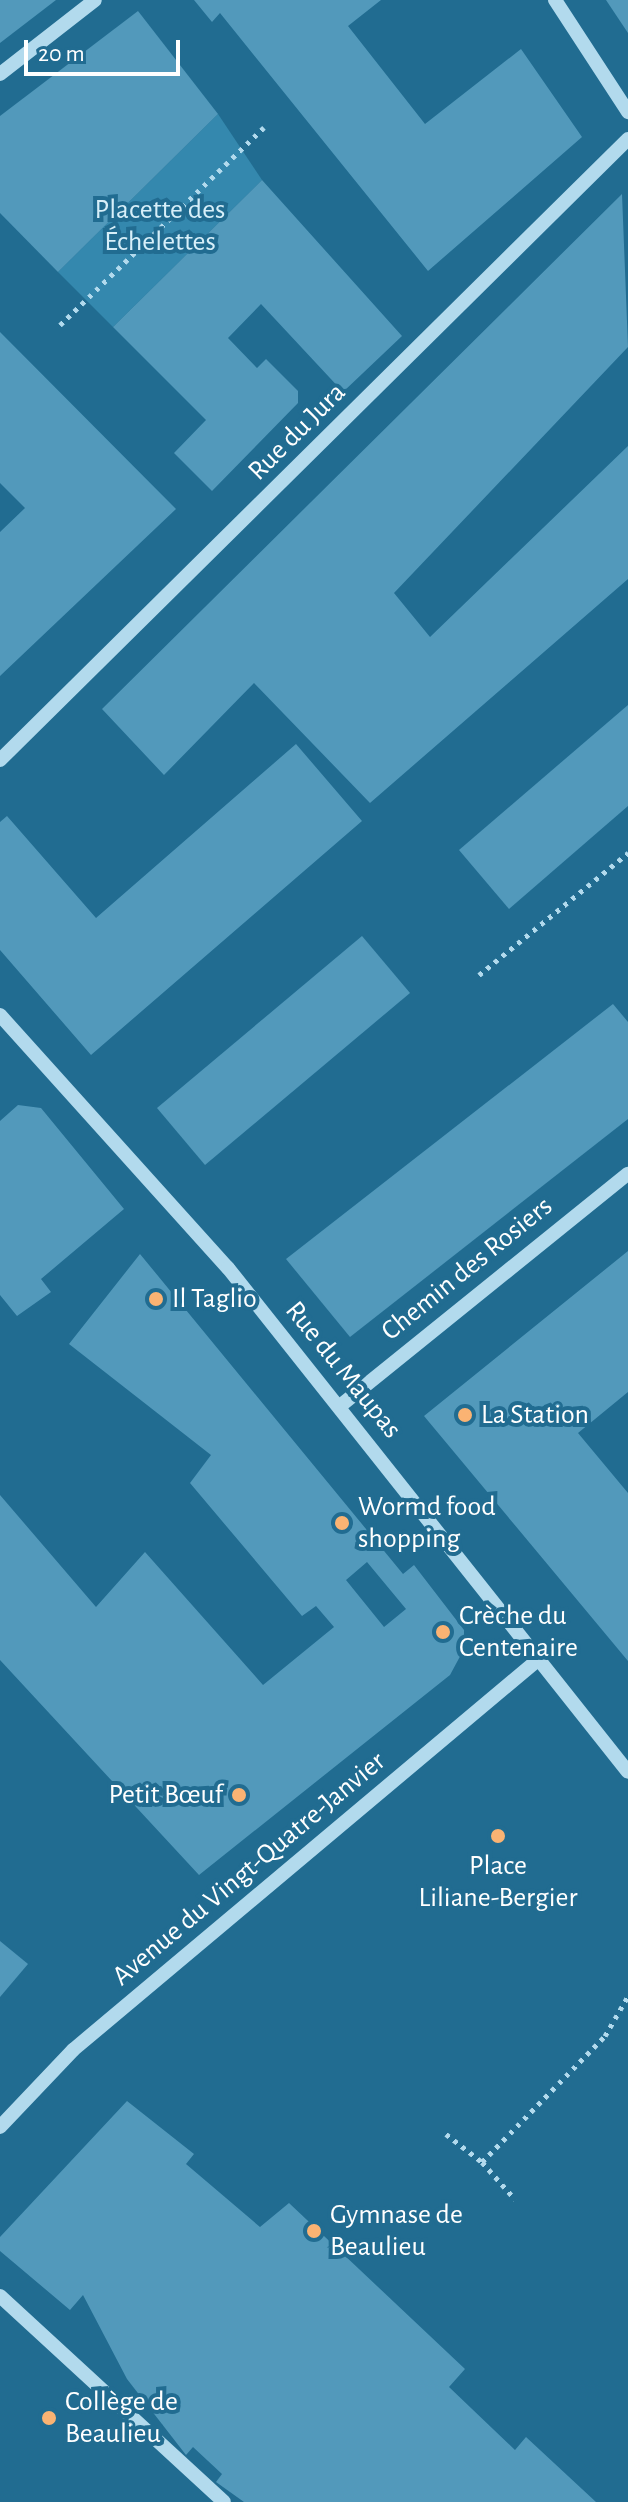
<!DOCTYPE html>
<meta charset="utf-8">
<style>
body{margin:0}
#map{position:relative;width:628px;height:2502px;overflow:hidden;background:#216c91;font-family:"Alegreya Sans",sans-serif}
div>[style]{position:absolute}
.green>*{inset:0;background:#3488ae}
.building>*{inset:0;background:#5299bb}
.path>*{height:5px;margin-top:-2.5px;transform-origin:0;background:repeating-linear-gradient(90deg,#b2daed 0 4px,transparent 0 10px)}
.minor>*{height:14px;margin:-7px;padding:0 7px;transform-origin:7px;border-radius:7px;background:#b2daed}
.dots>*{width:22px;height:22px;translate:-50% -50%;box-sizing:border-box;border:4px solid #216c91;border-radius:50%}
span{translate:-50% -50%;white-space:nowrap;text-align:center;line-height:1.15;-webkit-text-stroke:8px #216c91;paint-order:stroke}
.park-label{font-size:28px;color:#d7eff9}
.street-label{font-size:28px;color:#fff}
.poi-label{font-size:28px;color:#fff}
.left{translate:0 -50%;text-align:left}
.right{translate:-100% -50%;text-align:right}
.scale{position:absolute;left:24px;top:40px;width:156px;height:36px;box-sizing:border-box;border:4px solid #fff;border-top:0;padding-left:10px;font-size:24px;line-height:28px;white-space:nowrap;color:#fff;-webkit-text-stroke:6px #216c91;paint-order:stroke}
</style>
<div id="map">
<div class="green">
<div style="clip-path:polygon(218px 114px,262px 180px,113px 327px,58px 272px)"></div>
</div>
<div class="building">
<div style="clip-path:polygon(0 0,56px 0,0 43px)"></div>
<div style="clip-path:polygon(194px 0,381px 0,348px 26px,425px 124px,521px 49px,582px 137px,428px 271px,220px 13px,212px 22px)"></div>
<div style="clip-path:polygon(606px 0,628px 0,628px 33px)"></div>
<div style="clip-path:polygon(138px 11px,218px 114px,58px 272px,0 213px,0 116px)"></div>
<div style="clip-path:polygon(262px 180px,402px 336px,343px 392px,261px 304px,228px 338px,257px 368px,266px 359px,298px 391px,298px 403px,212px 491px,174px 453px,206px 420px,113px 327px)"></div>
<div style="clip-path:polygon(622px 194px,628px 347px,394px 593px,430px 637px,628px 446px,628px 579px,370px 803px,254px 683px,164px 775px,102px 709px)"></div>
<div style="clip-path:polygon(0 332px,176px 509px,0 676px,0 532px,25px 508px,0 483px)"></div>
<div style="clip-path:polygon(628px 705px,628px 806px,509px 909px,459px 850px)"></div>
<div style="clip-path:polygon(296px 744px,362px 821px,91px 1055px,0 950px,0 822px,7px 816px,96px 918px)"></div>
<div style="clip-path:polygon(362px 936px,410px 993px,205px 1165px,157px 1108px)"></div>
<div style="clip-path:polygon(613px 1004px,628px 1022px,628px 1119px,350px 1337px,286px 1259px)"></div>
<div style="clip-path:polygon(18px 1105px,41px 1108px,124px 1209px,41px 1279px,51px 1292px,17px 1316px,0 1295px,0 1121px)"></div>
<div style="clip-path:polygon(628px 1251px,628px 1392px,578px 1433px,628px 1493px,628px 1661px,424px 1416px)"></div>
<div style="clip-path:polygon(evenodd,140px 1254px,403px 1574px,414px 1565px,464px 1630px,464px 1649px,450px 1675px,199px 1875px,0 1660px,0 1495px,96px 1607px,145px 1552px,263px 1685px,334px 1627px,316px 1606px,302px 1616px,190px 1483px,211px 1455px,69px 1344px,140px 1254px,367px 1562px,406px 1609px,384px 1627px,346px 1580px,367px 1562px)"></div>
<div style="clip-path:polygon(0 1941px,28px 1964px,0 1997px)"></div>
<div style="clip-path:polygon(127px 2101px,194px 2154px,186px 2164px,260px 2227px,289px 2203px,465px 2369px,449px 2387px,515px 2450px,526px 2437px,596px 2502px,244px 2502px,216px 2482px,222px 2474px,193px 2447px,186px 2455px,127px 2379px,83px 2295px,70px 2310px,0 2251px,0 2237px)"></div>
</div>
<div class="path">
<div style="left:60px;top:325px;width:284px;rotate:-44.1deg"></div>
<div style="left:479px;top:975px;width:193px;rotate:-39.3deg"></div>
<div style="left:446px;top:2134px;width:46px;rotate:37.9deg"></div>
<div style="left:482px;top:2162px;width:176px;rotate:-45.7deg"></div>
<div style="left:605px;top:2036px;width:46px;rotate:-60.1deg"></div>
<div style="left:482px;top:2162px;width:50px;rotate:48.3deg"></div>
</div>
<div class="minor">
<div style="left:555px;top:0;width:134px;rotate:56.9deg"></div>
<div style="left:0;top:74px;width:120px;rotate:-37.9deg"></div>
<div style="left:0;top:760px;width:883px;rotate:-44.68deg"></div>
<div style="left:0;top:1015px;width:341px;rotate:48deg"></div>
<div style="left:228px;top:1268px;width:643px;rotate:51.56deg"></div>
<div style="left:340px;top:1406px;width:370px;rotate:-38.9deg"></div>
<div style="left:0;top:2127px;width:106px;rotate:-46.5deg"></div>
<div style="left:73px;top:2050px;width:610px;rotate:-40.01deg"></div>
<div style="left:0;top:2296px;width:304px;rotate:42.6deg"></div>
</div>
<div class="dots">
<div style="left:156px;top:1299px;background:#fab373"></div>
<div style="left:465px;top:1415px;background:#fab373"></div>
<div style="left:342px;top:1523px;background:#fab373"></div>
<div style="left:443px;top:1632px;background:#fab373"></div>
<div style="left:239px;top:1795px;background:#fab373"></div>
<div style="left:498px;top:1836px;background:#fab373"></div>
<div style="left:314px;top:2231px;background:#fab373"></div>
<div style="left:49px;top:2418px;background:#fab373"></div>
</div>
<div class="park-label">
<span style="left:160px;top:226px">Placette des<br>Échelettes</span>
</div>
<div class="street-label">
<span style="left:297px;top:432px;rotate:-45deg">Rue du Jura</span>
<span style="left:467px;top:1269px;rotate:-39deg">Chemin des Rosiers</span>
<span style="left:343px;top:1370px;rotate:51deg">Rue du Maupas</span>
<span style="left:249px;top:1869px;rotate:-40deg">Avenue du Vingt-Quatre-Janvier</span>
</div>
<div class="poi-label">
<span class="left" style="left:172px;top:1299px">Il Taglio</span>
<span class="left" style="left:481px;top:1415px">La Station</span>
<span class="left" style="left:358px;top:1523px">Wormd food<br>shopping</span>
<span class="left" style="left:459px;top:1632px">Crèche du<br>Centenaire</span>
<span class="right" style="left:223px;top:1795px">Petit Bœuf</span>
<span style="left:498px;top:1882px">Place<br>Liliane-Bergier</span>
<span class="left" style="left:330px;top:2231px">Gymnase de<br>Beaulieu</span>
<span class="left" style="left:65px;top:2418px">Collège de<br>Beaulieu</span>
</div>
<div class="scale">20 m</div>
</div>
